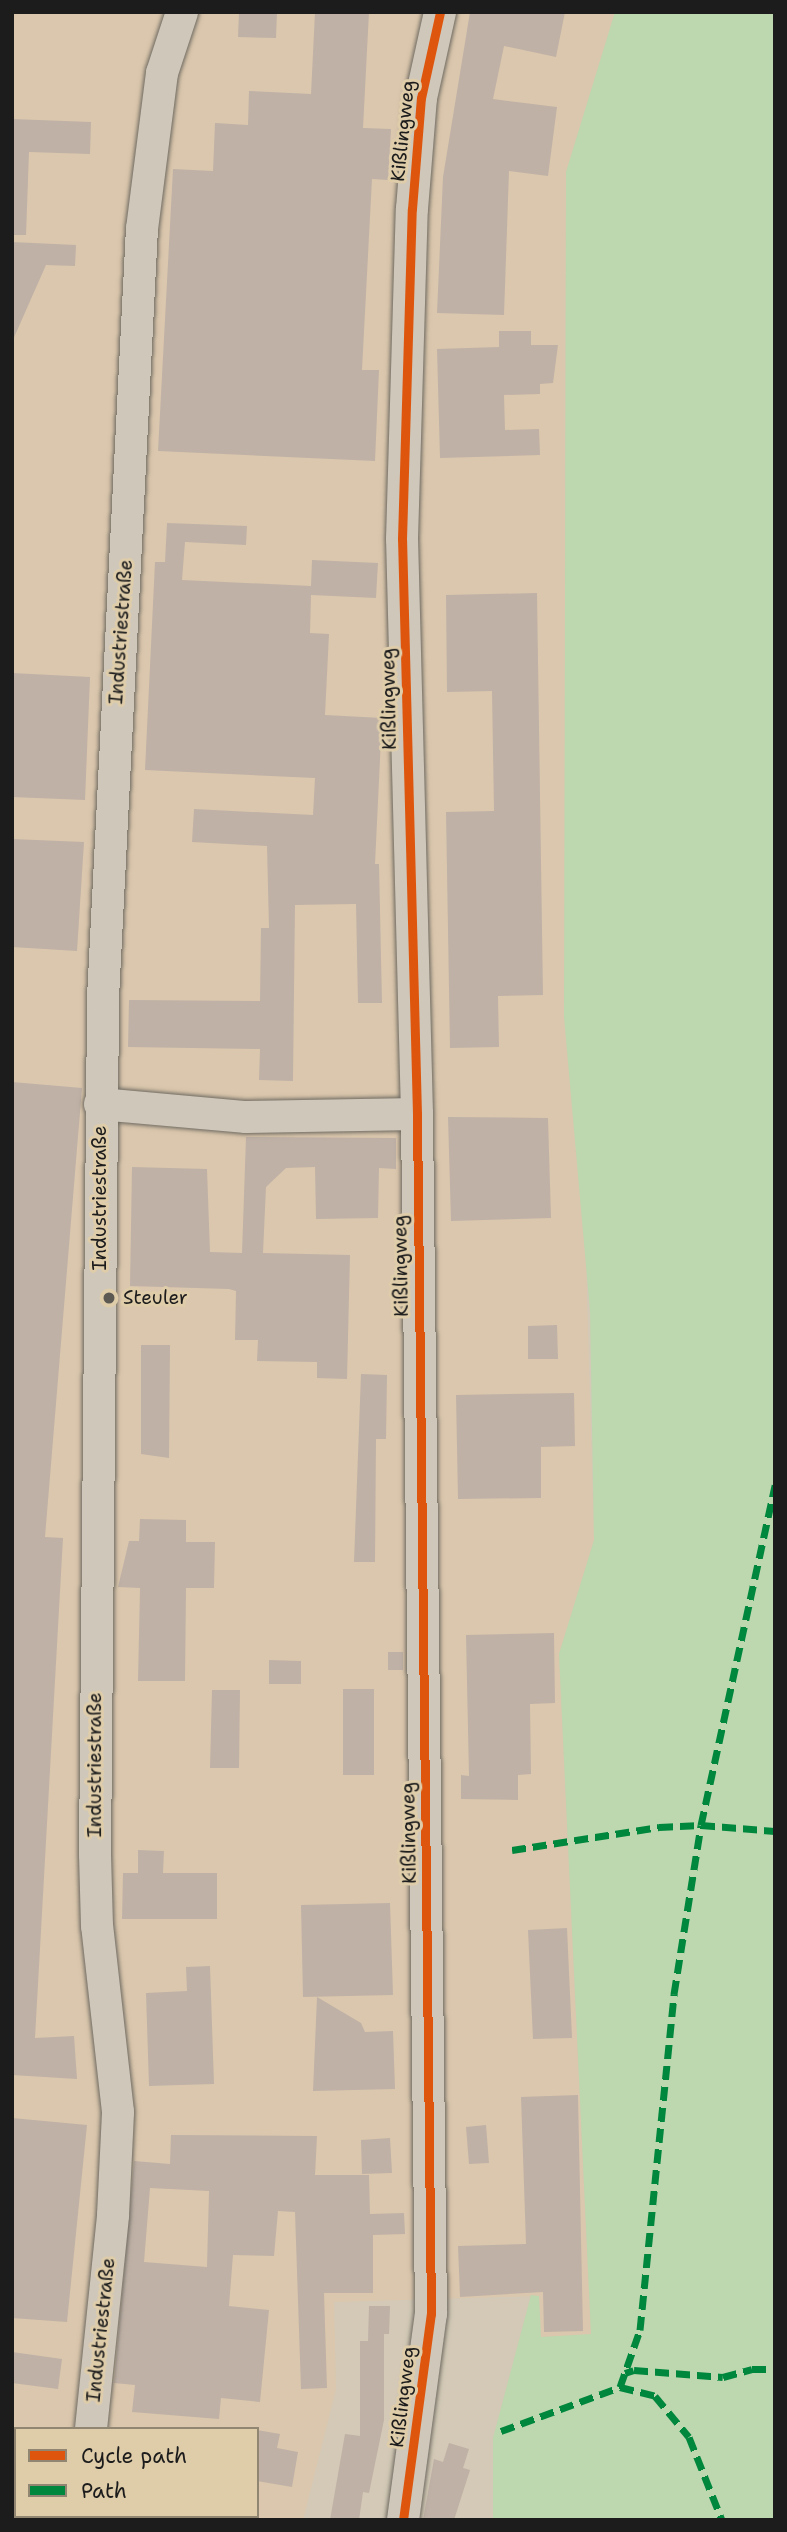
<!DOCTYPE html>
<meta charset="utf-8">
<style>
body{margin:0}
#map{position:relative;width:787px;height:2532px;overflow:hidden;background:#d3c9b6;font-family:"Shantell Sans",sans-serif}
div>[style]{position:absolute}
.built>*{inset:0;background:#dbc7ad}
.green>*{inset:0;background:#bdd7ae}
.building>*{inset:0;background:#bfb1a6}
.roads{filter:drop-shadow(0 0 2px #6e6a61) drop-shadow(0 0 2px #6e6a61)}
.minor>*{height:32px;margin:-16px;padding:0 16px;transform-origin:16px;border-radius:16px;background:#cfc7ba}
.quiet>*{height:7px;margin-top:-3.5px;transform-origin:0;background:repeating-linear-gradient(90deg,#00873e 0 14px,transparent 0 21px)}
.cycleway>*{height:9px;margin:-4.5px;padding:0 4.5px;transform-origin:4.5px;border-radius:4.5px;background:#de560d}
.dots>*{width:19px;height:19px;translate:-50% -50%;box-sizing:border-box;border:4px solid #dfcdaa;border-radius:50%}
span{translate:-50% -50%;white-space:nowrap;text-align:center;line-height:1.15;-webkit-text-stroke:6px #dfcdaa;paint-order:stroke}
.street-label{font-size:19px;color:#1c1c1c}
.poi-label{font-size:19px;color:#1c1c1c}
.left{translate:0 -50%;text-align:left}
.frame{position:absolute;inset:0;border:14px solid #1c1c1c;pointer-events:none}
.legend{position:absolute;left:14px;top:2427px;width:245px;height:91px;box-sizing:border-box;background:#dfcdaa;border:2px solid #918671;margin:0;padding:9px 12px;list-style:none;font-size:21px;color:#1c1c1c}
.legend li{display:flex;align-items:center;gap:14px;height:35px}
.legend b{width:35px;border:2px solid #918671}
</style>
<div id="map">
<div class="built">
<div style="clip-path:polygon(evenodd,12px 12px,615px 12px,566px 172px,565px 538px,594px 1540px,559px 1654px,591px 2335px,541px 2337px,539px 2296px,334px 2302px,336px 2389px,303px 2520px,12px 2520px,12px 12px,16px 2429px,257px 2429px,257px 2516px,16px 2516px,16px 2429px)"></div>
</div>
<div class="green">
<div style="clip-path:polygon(615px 12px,775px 12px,775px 2520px,493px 2520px,493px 2438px,531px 2295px,539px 2296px,541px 2337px,591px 2334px,559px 1654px,594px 1540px,590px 1311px,564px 1017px,566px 172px)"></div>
</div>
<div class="building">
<div style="clip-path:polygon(239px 12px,277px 12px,276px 38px,238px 37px)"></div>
<div style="clip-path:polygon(315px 12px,369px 12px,363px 128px,391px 129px,388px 180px,372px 179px,362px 370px,379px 370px,375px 461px,158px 451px,173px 169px,213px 171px,215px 123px,248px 125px,249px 91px,311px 94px)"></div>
<div style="clip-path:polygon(470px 12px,565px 12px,556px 57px,504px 46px,493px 99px,557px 107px,548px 176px,509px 171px,504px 315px,437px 313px,443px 177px)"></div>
<div style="clip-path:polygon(12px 119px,91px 122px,90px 154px,29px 152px,26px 235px,12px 235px)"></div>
<div style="clip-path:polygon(12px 242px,76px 245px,75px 266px,46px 265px,12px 342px)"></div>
<div style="clip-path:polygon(499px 331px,531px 331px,531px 345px,558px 345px,553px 383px,540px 384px,540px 394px,504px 395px,505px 430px,539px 429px,540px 455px,440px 458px,437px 349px,499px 347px)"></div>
<div style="clip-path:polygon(167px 523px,247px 526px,246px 545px,185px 542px,182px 580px,311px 586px,312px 560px,378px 563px,376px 598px,311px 595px,310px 633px,329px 634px,325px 715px,382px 718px,375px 864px,379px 864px,382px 1003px,358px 1003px,356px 904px,295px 905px,293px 1081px,259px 1080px,260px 1049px,128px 1047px,129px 1000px,260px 1001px,261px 928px,269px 928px,267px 846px,192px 842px,194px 809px,313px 815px,315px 778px,145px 770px,155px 562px,165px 562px)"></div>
<div style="clip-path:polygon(537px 593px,543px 995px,498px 996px,499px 1047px,450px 1048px,446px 812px,494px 811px,492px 691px,447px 692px,446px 595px)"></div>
<div style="clip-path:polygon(12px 673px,90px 677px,85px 800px,12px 797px)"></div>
<div style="clip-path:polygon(12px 839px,84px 842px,77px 951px,12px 947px)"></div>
<div style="clip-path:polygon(12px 1082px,82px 1088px,45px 1537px,63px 1538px,35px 2038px,74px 2036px,77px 2079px,12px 2075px)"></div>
<div style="clip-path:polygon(448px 1117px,548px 1118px,551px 1218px,451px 1221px)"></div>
<div style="clip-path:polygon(246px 1137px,396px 1138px,396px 1169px,379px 1168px,378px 1218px,316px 1219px,315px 1167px,286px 1168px,266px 1187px,263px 1253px,350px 1255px,347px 1379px,317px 1378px,317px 1362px,257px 1361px,258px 1340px,235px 1340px,236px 1291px,229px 1289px,130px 1286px,132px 1167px,207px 1169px,210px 1252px,242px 1253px)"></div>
<div style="clip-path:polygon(557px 1325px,558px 1359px,528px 1359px,528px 1326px)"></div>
<div style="clip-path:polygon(141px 1345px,170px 1345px,169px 1458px,141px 1454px)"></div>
<div style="clip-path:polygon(361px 1374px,387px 1375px,386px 1439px,376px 1439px,375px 1562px,354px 1562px)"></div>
<div style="clip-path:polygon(574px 1393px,575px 1446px,541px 1447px,541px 1498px,458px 1499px,456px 1395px)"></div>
<div style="clip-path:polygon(140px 1519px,186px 1520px,186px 1542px,215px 1542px,214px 1588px,186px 1588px,185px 1681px,138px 1681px,140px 1588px,118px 1587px,129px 1541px,139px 1541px)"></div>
<div style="clip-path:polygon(554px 1633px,555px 1703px,530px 1704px,531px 1774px,518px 1775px,518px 1800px,461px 1799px,461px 1775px,469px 1776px,466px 1635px)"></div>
<div style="clip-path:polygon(388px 1652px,403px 1652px,403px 1670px,388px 1670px)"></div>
<div style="clip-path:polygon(269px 1660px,301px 1661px,301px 1684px,269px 1684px)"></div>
<div style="clip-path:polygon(343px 1689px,374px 1689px,374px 1775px,343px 1775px)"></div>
<div style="clip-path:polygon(212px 1690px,240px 1690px,239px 1768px,210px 1768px)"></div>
<div style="clip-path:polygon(138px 1850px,164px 1851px,163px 1873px,217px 1873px,217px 1919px,122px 1919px,123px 1873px,138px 1873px)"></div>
<div style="clip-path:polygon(390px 1903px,393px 1995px,303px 1997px,301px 1905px)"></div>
<div style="clip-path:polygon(567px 1928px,572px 2038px,533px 2039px,528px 1930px)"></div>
<div style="clip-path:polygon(210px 1966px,214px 2084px,149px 2086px,146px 1993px,187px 1991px,186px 1967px)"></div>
<div style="clip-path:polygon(317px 1997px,361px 2023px,365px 2032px,393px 2031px,395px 2089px,313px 2091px)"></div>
<div style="clip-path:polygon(578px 2095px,583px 2331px,544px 2332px,543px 2292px,460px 2297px,458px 2246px,526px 2244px,521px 2097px)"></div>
<div style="clip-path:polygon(12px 2118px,87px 2125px,67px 2322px,12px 2318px)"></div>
<div style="clip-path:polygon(486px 2125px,489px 2163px,469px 2164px,466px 2127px)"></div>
<div style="clip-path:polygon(evenodd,171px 2135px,317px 2136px,315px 2175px,369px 2175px,370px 2214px,404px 2213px,405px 2234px,373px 2235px,373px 2293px,324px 2293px,327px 2388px,301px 2389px,295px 2212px,278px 2211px,274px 2256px,233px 2255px,229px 2306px,269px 2310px,260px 2402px,221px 2398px,219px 2419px,132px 2412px,135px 2385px,114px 2383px,134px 2161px,170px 2164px,171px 2135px,150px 2188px,209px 2191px,207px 2267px,144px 2262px,150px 2188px)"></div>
<div style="clip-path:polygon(390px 2138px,392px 2173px,362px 2174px,361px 2140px)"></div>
<div style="clip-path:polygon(369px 2306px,390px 2306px,389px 2334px,384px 2334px,384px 2420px,369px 2493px,363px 2492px,359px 2520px,330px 2520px,345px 2434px,360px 2436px,360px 2341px,368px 2341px)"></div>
<div style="clip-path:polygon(12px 2352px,62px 2359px,58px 2389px,12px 2383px)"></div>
<div style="clip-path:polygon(257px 2430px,280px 2434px,277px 2448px,298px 2452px,292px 2487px,257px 2481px)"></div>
<div style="clip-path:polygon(449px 2443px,469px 2449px,463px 2468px,470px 2470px,454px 2520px,423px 2520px,434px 2459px,443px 2462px)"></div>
</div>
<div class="roads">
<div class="minor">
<div style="left:100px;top:1104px;width:147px;rotate:5.1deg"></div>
<div style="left:246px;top:1117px;width:171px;rotate:-1deg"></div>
<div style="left:91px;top:2429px;width:215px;rotate:-84.1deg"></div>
<div style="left:113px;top:2215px;width:103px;rotate:-87.2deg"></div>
<div style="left:118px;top:2112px;width:187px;rotate:-96.4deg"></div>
<div style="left:97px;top:1926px;width:72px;rotate:-91.6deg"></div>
<div style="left:95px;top:1854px;width:856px;rotate:-89.46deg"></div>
<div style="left:103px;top:998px;width:770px;rotate:-87.1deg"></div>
<div style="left:142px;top:229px;width:157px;rotate:-82.7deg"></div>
<div style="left:162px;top:73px;width:64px;rotate:-71.8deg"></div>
<div style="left:82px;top:2520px;width:4px;rotate:-90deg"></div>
<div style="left:403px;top:2520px;width:208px;rotate:-82.3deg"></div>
<div style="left:431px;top:2314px;width:1200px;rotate:-90.67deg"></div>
<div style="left:417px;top:1114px;width:575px;rotate:-91.49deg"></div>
<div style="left:402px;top:539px;width:330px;rotate:-88.3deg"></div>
<div style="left:412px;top:209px;width:111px;rotate:-85.4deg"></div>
<div style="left:421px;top:98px;width:88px;rotate:-77.5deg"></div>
</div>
</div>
<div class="quiet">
<div style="left:512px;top:1850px;width:149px;rotate:-8.9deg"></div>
<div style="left:659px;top:1827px;width:42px;rotate:-2.7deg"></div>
<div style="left:701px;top:1825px;width:74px;rotate:4.6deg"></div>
<div style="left:625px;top:2373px;width:9px;rotate:-18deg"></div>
<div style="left:634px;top:2370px;width:89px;rotate:4.5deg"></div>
<div style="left:723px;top:2377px;width:30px;rotate:-15deg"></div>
<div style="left:752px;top:2369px;width:23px"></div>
<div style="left:620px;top:2387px;width:36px;rotate:14deg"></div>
<div style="left:655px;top:2396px;width:53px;rotate:50.3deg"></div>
<div style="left:689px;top:2437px;width:89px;rotate:68.3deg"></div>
<div style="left:501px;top:2431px;width:127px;rotate:-20.3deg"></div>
<div style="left:620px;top:2387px;width:60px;rotate:-70.7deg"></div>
<div style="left:640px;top:2330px;width:338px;rotate:-84.2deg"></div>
<div style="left:674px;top:1994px;width:171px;rotate:-80.9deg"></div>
<div style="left:701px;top:1825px;width:348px;rotate:-77.7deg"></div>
</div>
<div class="cycleway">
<div style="left:403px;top:2520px;width:208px;rotate:-82.3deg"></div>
<div style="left:431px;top:2314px;width:1200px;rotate:-90.67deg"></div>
<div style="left:417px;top:1114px;width:575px;rotate:-91.49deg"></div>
<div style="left:402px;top:539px;width:330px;rotate:-88.3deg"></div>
<div style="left:412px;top:209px;width:111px;rotate:-85.4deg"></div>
<div style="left:421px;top:98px;width:88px;rotate:-77.5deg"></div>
</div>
<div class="dots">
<div style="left:109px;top:1298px;background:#5c5952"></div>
</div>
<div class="street-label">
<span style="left:403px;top:131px;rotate:-84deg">Kißlingweg</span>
<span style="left:121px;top:632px;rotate:-86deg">Industriestraße</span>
<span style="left:389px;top:699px;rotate:-91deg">Kißlingweg</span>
<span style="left:100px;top:1198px;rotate:-90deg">Industriestraße</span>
<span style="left:401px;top:1266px;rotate:-91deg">Kißlingweg</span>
<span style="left:95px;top:1765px;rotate:-90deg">Industriestraße</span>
<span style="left:409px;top:1833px;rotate:-91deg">Kißlingweg</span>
<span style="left:101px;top:2330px;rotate:-84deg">Industriestraße</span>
<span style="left:403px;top:2397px;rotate:-83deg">Kißlingweg</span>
</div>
<div class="poi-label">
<span class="left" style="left:123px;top:1298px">Steuler</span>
</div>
<div class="frame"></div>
<ul class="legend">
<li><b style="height:9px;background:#de560d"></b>Cycle path</li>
<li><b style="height:9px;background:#00873e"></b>Path</li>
</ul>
</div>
